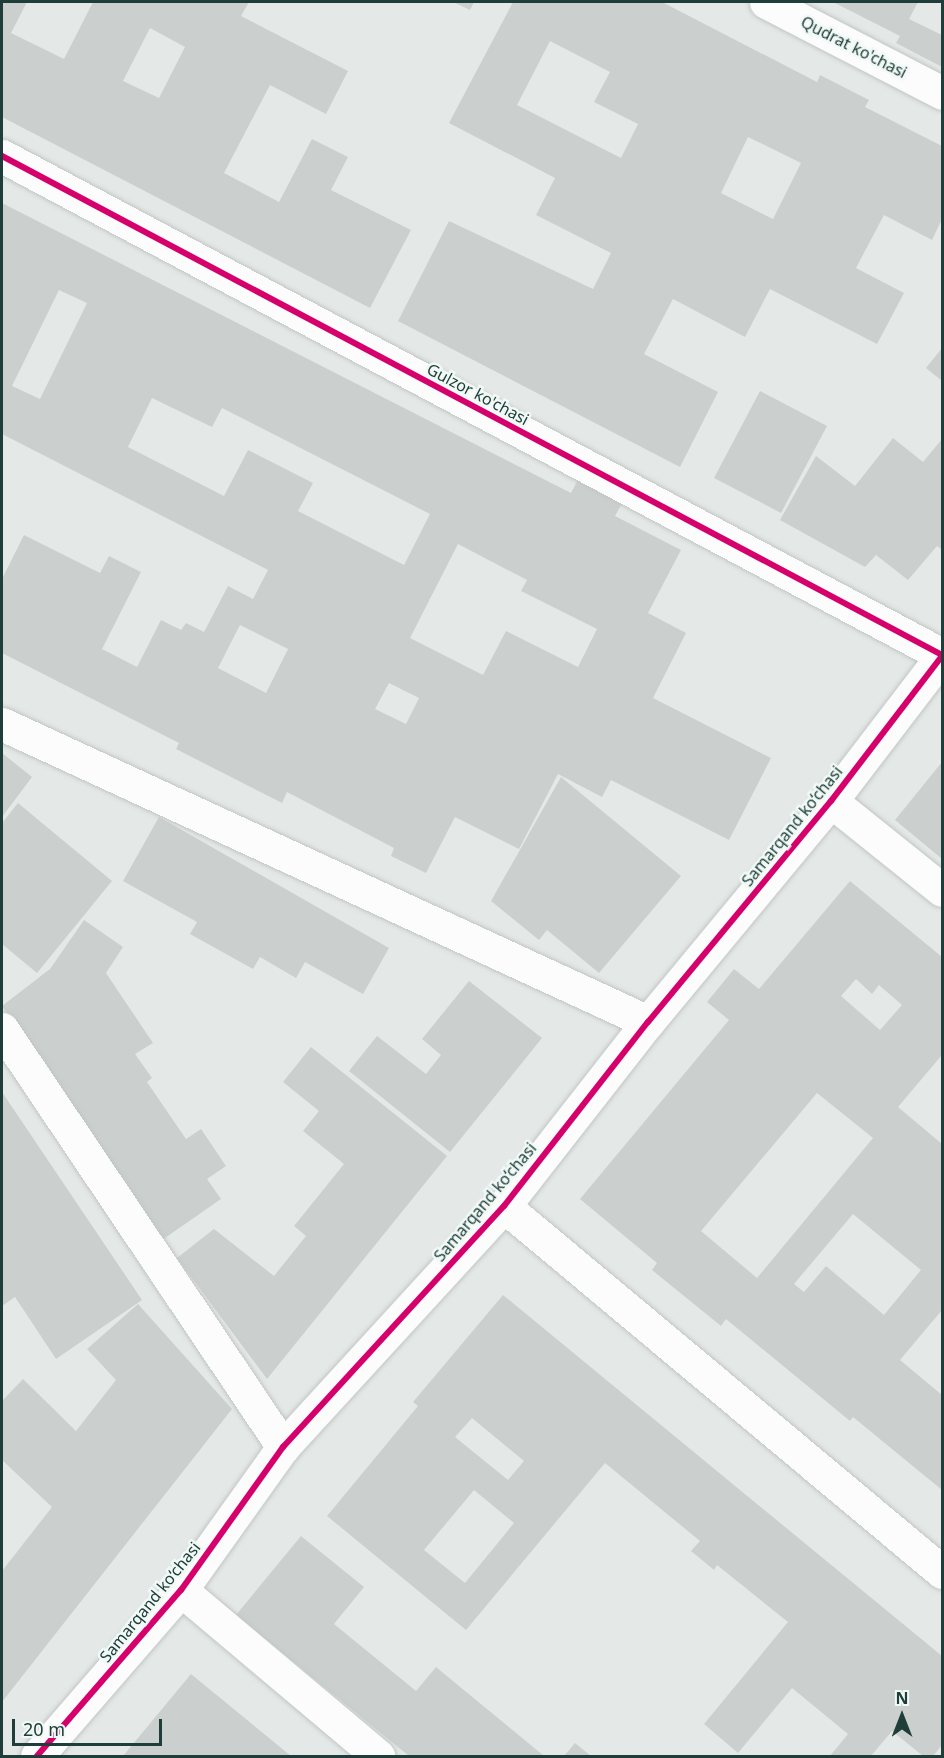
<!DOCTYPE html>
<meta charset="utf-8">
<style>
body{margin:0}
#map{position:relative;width:944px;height:1758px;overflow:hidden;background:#e4e9e7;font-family:"Noto Sans",sans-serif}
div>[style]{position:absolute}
.building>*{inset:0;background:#cbd0cf}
.roads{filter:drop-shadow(0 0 2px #c1c6c4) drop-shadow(0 0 2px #c1c6c4)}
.street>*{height:33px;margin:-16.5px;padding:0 16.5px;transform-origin:16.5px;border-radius:16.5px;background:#fbfcfb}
.cycleway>*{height:6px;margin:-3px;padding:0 3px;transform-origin:3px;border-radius:3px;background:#d6006c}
span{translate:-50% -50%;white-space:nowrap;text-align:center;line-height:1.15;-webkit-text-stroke:5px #f1f9f6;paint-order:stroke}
.street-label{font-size:16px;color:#203e39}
.frame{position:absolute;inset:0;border:3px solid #203e39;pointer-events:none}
.north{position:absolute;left:872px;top:1686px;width:60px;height:60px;-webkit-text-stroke:4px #f1f9f6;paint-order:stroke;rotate:0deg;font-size:16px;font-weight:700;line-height:24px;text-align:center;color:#203e39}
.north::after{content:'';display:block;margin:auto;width:21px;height:27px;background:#203e39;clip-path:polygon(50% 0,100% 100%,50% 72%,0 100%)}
.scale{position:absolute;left:12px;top:1719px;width:150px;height:27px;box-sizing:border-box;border:3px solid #203e39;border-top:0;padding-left:8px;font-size:18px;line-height:21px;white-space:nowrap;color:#203e39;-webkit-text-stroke:4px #f1f9f6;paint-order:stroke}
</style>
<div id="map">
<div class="building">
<div style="clip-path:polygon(evenodd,2px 2px,27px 2px,11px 33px,64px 59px,93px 2px,249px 2px,241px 16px,348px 71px,326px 114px,270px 85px,224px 173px,279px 202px,312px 139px,348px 157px,331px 190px,411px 230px,370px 308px,2px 117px,2px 2px,150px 28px,185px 47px,159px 98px,123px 81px,150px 28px)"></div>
<div style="clip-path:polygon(453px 2px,474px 2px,470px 10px)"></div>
<div style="clip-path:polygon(evenodd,513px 2px,662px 2px,817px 82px,820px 75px,869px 100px,865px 107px,942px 146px,942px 219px,932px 240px,884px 215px,856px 268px,904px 293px,877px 344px,770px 289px,745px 337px,673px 299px,644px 354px,718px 392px,680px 467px,398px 321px,449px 221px,593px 289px,611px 253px,536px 215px,555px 178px,449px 123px,513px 2px,550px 41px,610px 72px,594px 102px,638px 124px,621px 158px,517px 105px,550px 41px,513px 2px,748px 137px,801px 163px,773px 219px,721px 193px,748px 137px)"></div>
<div style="clip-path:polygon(833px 2px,918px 2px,909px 19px,942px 35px,942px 67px,896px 43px,900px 36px)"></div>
<div style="clip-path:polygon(evenodd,2px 203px,571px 493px,580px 476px,625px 498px,615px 516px,681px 550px,648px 613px,686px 633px,653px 698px,771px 758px,729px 840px,611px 780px,602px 797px,558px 774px,519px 849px,455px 817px,426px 873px,391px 856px,394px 848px,287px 792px,282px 803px,176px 749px,179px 743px,2px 653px,2px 579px,24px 535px,100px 573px,109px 556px,141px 572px,102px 649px,137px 667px,161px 620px,181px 630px,186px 623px,204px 632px,228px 586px,253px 599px,268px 570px,2px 434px,2px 203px,59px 290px,87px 303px,40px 399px,12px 386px,59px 290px,2px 203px,152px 398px,212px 427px,222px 408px,430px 514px,404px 565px,298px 511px,313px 483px,248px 450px,224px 496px,128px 447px,152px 398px,2px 203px,458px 544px,527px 580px,521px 591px,597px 629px,578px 667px,506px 631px,483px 675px,410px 638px,458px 544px,2px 203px,240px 625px,288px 649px,266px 693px,218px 668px,240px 625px,2px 203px,389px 683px,419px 698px,406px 724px,375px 709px,389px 683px)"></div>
<div style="clip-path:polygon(942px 348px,942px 381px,926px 368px)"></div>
<div style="clip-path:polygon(760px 391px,827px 426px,781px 513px,714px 478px)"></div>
<div style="clip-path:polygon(893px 438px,923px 462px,942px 439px,942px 550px,937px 546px,908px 580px,876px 555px,865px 567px,780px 520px,816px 456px,855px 486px)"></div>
<div style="clip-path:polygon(2px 753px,32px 777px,2px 817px)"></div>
<div style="clip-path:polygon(942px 762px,942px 859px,895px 820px)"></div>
<div style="clip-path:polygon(561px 777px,681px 876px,599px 973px,547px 930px,539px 940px,491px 901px)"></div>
<div style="clip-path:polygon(18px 803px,112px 881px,37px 973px,2px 944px,2px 823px)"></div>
<div style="clip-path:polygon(159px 817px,389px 948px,363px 994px,305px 962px,296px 978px,260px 957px,253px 969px,190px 934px,197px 922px,123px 881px)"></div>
<div style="clip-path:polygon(evenodd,850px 881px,942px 957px,942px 1055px,898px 1107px,942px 1144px,942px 1310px,900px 1360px,942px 1395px,942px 1490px,853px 1417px,850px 1421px,726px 1319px,721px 1326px,652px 1270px,657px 1263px,580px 1199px,729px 1020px,707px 1002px,734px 969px,759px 989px,850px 881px,856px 979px,872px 994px,879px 985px,902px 1005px,880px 1030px,841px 996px,856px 979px,850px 881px,817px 1093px,873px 1138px,757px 1278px,701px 1231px,817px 1093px,850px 881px,853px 1214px,921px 1270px,884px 1315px,826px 1266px,804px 1292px,794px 1284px,853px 1214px)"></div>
<div style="clip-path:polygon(84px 920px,123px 947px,106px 973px,153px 1043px,135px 1054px,152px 1078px,147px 1082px,186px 1139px,201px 1129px,226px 1166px,207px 1179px,221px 1199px,162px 1240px,2px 1006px,50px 969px)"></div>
<div style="clip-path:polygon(469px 981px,542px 1038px,450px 1152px,349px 1071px,377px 1036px,426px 1074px,441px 1055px,422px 1039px)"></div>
<div style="clip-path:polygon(311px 1047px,447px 1156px,267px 1379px,177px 1258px,214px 1229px,274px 1276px,306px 1236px,294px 1226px,344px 1164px,303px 1131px,319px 1111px,283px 1082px)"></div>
<div style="clip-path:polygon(2px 1092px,142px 1300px,56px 1359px,15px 1297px,2px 1306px)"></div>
<div style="clip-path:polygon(evenodd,503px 1295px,942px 1656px,942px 1745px,933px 1756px,923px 1756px,892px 1731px,871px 1756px,830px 1756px,848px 1734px,792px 1688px,738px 1753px,704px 1724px,788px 1622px,717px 1565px,714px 1570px,691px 1551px,700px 1541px,605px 1463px,466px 1630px,327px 1516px,418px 1406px,413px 1402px,503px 1295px,472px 1418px,524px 1461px,508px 1480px,455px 1437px,472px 1418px,503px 1295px,474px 1490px,514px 1523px,465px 1583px,424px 1550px,474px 1490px)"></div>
<div style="clip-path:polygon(138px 1304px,232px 1409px,2px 1702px,2px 1571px,52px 1507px,2px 1460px,2px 1401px,23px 1379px,76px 1431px,116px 1380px,87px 1349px)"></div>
<div style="clip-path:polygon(301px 1536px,364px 1587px,334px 1624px,416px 1691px,436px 1667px,544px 1756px,409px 1756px,236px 1615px)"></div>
<div style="clip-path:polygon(191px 1674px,291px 1756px,123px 1756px)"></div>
<div style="clip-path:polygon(575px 1743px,591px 1756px,564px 1756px)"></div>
</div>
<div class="roads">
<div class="street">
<div style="left:766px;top:2px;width:198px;rotate:27.3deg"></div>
<div style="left:2px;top:156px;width:1064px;rotate:27.96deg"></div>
<div style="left:2px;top:724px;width:711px;rotate:24.76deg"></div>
<div style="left:831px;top:801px;width:142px;rotate:38.7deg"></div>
<div style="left:2px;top:1029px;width:504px;rotate:56.09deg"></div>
<div style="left:504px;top:1206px;width:571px;rotate:39.88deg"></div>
<div style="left:181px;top:1590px;width:258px;rotate:40.1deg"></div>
<div style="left:37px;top:1756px;width:220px;rotate:-49.1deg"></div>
<div style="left:181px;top:1590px;width:176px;rotate:-54.5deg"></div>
<div style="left:283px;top:1447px;width:327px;rotate:-47.5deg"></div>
<div style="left:504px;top:1206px;width:234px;rotate:-52deg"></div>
<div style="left:648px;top:1022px;width:287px;rotate:-50.4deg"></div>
<div style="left:831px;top:801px;width:183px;rotate:-52.6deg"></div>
</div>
</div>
<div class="cycleway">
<div style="left:2px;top:156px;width:1064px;rotate:27.96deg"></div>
<div style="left:37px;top:1756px;width:220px;rotate:-49.1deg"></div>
<div style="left:181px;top:1590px;width:176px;rotate:-54.5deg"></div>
<div style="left:283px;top:1447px;width:327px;rotate:-47.5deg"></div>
<div style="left:504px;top:1206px;width:234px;rotate:-52deg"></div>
<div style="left:648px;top:1022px;width:287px;rotate:-50.4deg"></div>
<div style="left:831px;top:801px;width:183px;rotate:-52.6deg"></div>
</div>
<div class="street-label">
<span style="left:854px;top:47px;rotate:27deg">Qudrat ko'chasi</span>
<span style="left:478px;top:394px;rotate:28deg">Gulzor ko'chasi</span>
<span style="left:792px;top:826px;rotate:-51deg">Samarqand ko‘chasi</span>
<span style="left:485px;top:1202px;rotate:-50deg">Samarqand ko‘chasi</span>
<span style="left:150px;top:1602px;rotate:-51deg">Samarqand ko‘chasi</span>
</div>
<div class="frame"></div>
<div class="north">N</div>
<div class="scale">20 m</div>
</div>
